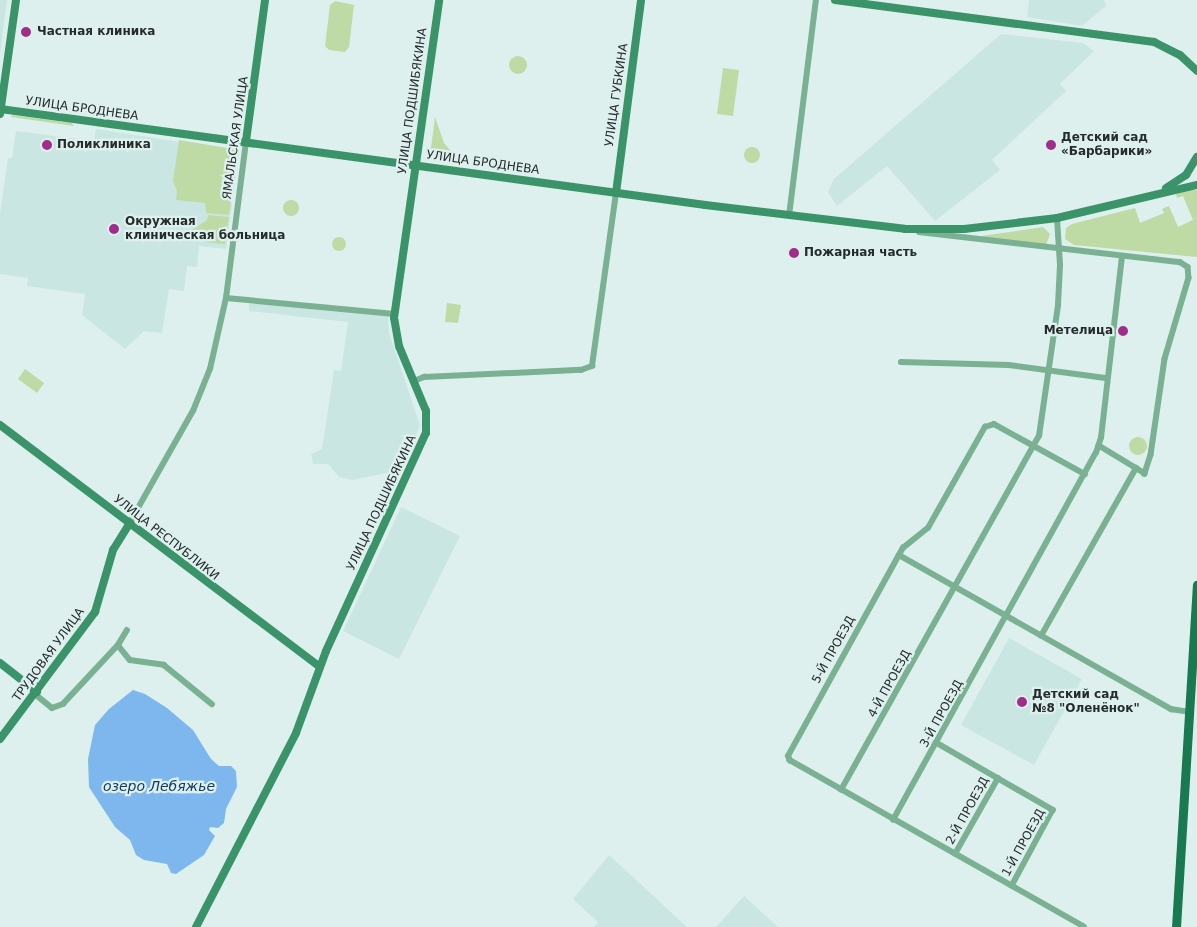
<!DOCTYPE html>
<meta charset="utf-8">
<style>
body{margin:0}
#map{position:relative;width:1197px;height:927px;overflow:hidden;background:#ddf0ee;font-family:"DejaVu Sans",sans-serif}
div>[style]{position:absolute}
.built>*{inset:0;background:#cae6e3}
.green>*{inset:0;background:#bedaa5}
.round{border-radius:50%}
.water>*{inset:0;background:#7db7ed}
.street>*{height:5.5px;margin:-2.75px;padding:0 2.75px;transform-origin:2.75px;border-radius:2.75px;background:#7bb193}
.secondary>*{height:8px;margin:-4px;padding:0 4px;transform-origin:4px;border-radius:4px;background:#3a9369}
.primary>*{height:9px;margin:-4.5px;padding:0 4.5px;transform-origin:4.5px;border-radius:4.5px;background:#197951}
.dots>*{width:14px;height:14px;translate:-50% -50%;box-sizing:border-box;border:2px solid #ddf0ee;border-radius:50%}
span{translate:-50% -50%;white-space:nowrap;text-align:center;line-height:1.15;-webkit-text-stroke:4.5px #ddf0ee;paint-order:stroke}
.poi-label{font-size:12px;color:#242c2b;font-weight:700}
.left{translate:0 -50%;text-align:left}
.right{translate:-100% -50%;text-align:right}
.street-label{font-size:12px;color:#242c2b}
.water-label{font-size:14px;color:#123c60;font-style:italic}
</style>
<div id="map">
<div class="built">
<div style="clip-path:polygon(0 0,7px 0,0 54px)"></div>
<div style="clip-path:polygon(1029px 0,1104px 0,1106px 6px,1082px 26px,1027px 17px)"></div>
<div style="clip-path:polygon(1001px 34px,1083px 43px,1094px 51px,1060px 84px,1066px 91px,992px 160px,1000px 170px,935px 221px,887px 166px,837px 206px,828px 192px,834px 179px)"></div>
<div style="clip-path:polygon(96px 129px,239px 151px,226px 249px,199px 246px,197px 267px,187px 266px,184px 291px,169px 289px,162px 333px,144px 331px,125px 349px,82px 315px,85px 294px,27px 286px,28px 278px,0 274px,0 213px,8px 158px,12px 158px,16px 131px,94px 141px)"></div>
<div style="clip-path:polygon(249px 303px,388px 315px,389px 333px,420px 425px,402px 470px,352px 480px,339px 477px,328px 464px,313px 464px,311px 454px,322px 449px,334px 370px,341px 371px,348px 322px,249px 311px)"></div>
<div style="clip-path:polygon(401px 507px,460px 536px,399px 659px,343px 631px)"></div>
<div style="clip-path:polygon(1009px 638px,1082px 679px,1034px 765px,961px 725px)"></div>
<div style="clip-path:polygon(609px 855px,687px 927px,594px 927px,598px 922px,573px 899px)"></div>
<div style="clip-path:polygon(744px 896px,778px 927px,716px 927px)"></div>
</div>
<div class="green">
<div style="clip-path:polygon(335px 1px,354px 5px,349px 47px,345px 52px,329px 50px,325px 46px,330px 5px)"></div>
<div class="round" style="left:509px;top:56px;width:18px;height:18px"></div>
<div style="clip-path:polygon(723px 68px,739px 70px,733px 116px,717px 114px)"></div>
<div style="clip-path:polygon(12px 115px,72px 123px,74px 126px,11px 117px)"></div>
<div style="clip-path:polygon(435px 117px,444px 143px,459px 161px,430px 156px)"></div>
<div style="clip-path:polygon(179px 140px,239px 150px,229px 215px,206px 213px,205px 203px,176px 200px,177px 191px,173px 181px)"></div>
<div class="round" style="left:744px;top:147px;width:16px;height:16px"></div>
<div style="clip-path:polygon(1189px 190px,1197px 190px,1197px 257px,1074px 245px,1065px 239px,1066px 228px,1072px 224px,1135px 208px,1140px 223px,1164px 213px,1162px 209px,1169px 206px,1178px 227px,1193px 220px,1183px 196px,1177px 198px,1176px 194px)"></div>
<div class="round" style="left:283px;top:200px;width:16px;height:16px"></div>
<div style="clip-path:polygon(208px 215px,229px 217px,225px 244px,205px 242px,200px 231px,192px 230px,207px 220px)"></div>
<div style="clip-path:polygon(1043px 227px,1050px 234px,1046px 245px,975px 237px)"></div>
<div class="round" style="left:332px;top:237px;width:14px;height:14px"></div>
<div style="clip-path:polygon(447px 303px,461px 305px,458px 323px,445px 322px)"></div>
<div style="clip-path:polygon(25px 369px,44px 383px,37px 393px,18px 379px)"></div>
<div class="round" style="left:1129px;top:437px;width:18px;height:18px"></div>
</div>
<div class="water">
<div style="clip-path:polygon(133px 690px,145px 694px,167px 708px,193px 730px,211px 759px,219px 766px,231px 766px,236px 771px,237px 787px,226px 809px,224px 823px,218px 828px,210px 827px,209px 830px,215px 836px,204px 855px,176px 874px,171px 873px,167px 864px,144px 860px,136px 855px,130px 840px,115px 827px,89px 787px,88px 759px,95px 725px,109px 709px)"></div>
</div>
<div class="street">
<div style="left:789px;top:216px;width:218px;rotate:-82.9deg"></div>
<div style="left:919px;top:232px;width:263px;rotate:6.6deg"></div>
<div style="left:1180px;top:262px;width:9px;rotate:32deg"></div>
<div style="left:1188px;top:267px;width:11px;rotate:85deg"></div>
<div style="left:1189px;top:278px;width:84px;rotate:106.5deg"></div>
<div style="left:1165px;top:359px;width:97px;rotate:98.3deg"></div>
<div style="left:1151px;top:455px;width:20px;rotate:108deg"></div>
<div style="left:1145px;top:474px;width:54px;rotate:-148.7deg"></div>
<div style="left:226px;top:298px;width:169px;rotate:5.4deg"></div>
<div style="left:901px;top:362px;width:108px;rotate:1.6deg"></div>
<div style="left:1009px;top:365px;width:99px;rotate:7.6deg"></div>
<div style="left:414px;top:381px;width:11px;rotate:-22deg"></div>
<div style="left:424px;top:377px;width:157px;rotate:-2.6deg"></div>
<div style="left:581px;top:370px;width:12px;rotate:-20deg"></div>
<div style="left:592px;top:366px;width:175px;rotate:-82.1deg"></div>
<div style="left:129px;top:524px;width:130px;rotate:-60.5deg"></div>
<div style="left:193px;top:411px;width:45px;rotate:-68deg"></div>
<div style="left:210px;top:369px;width:73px;rotate:-77.3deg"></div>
<div style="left:226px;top:298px;width:158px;rotate:-82.7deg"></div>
<div style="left:899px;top:555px;width:313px;rotate:29.5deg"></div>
<div style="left:1171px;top:709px;width:18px;rotate:9deg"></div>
<div style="left:1041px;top:636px;width:193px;rotate:-60.5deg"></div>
<div style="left:118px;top:645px;width:19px;rotate:51deg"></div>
<div style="left:130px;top:660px;width:34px;rotate:8deg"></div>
<div style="left:164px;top:665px;width:62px;rotate:39.1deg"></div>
<div style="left:35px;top:694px;width:22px;rotate:39deg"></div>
<div style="left:52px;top:708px;width:12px;rotate:-20deg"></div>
<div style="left:63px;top:704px;width:81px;rotate:-47deg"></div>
<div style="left:118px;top:645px;width:17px;rotate:-59deg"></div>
<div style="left:937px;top:743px;width:134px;rotate:30deg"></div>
<div style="left:1053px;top:810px;width:86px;rotate:118.3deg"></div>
<div style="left:841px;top:790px;width:406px;rotate:-60.8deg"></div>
<div style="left:1039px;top:436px;width:132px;rotate:-81.7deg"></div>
<div style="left:1058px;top:305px;width:40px;rotate:-87.1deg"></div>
<div style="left:1060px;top:265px;width:47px;rotate:-93.7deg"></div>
<div style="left:893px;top:820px;width:419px;rotate:-61.1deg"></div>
<div style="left:1096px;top:453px;width:16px;rotate:-72deg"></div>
<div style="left:1101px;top:438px;width:182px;rotate:-83.4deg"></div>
<div style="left:955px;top:854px;width:87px;rotate:-60.5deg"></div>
<div style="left:1084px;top:927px;width:338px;rotate:-150.5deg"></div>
<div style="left:790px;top:761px;width:5px;rotate:-112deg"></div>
<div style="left:788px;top:756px;width:238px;rotate:-61.1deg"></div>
<div style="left:903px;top:548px;width:32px;rotate:-39deg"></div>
<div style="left:928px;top:528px;width:116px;rotate:-60.6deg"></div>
<div style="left:985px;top:427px;width:9px;rotate:-18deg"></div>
<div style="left:994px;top:424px;width:104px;rotate:28.8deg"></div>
</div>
<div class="secondary">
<div style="left:835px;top:0;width:322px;rotate:7.5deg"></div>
<div style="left:1154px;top:42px;width:29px;rotate:27deg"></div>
<div style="left:1180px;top:55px;width:23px;rotate:43deg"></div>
<div style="left:0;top:109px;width:712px;rotate:7.75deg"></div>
<div style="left:705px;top:205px;width:201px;rotate:6.8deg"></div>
<div style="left:905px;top:229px;width:59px"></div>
<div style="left:964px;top:229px;width:94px;rotate:-6.7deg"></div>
<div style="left:1057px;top:218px;width:144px;rotate:-13.3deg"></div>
<div style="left:0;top:114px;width:115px;rotate:-82deg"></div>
<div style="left:246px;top:141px;width:142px;rotate:-82.3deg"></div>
<div style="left:1166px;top:188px;width:24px;rotate:-33deg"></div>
<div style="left:1186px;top:175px;width:21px;rotate:-59deg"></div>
<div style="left:616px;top:193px;width:195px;rotate:-82.6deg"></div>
<div style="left:0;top:425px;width:401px;rotate:37.1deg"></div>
<div style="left:0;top:663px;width:47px;rotate:38.1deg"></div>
<div style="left:0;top:739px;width:159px;rotate:-53.2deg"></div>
<div style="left:95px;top:612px;width:65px;rotate:-73.8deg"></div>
<div style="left:113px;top:550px;width:31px;rotate:-58deg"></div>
<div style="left:196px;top:927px;width:218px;rotate:-62.7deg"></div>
<div style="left:296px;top:733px;width:87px;rotate:-69.9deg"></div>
<div style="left:326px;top:651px;width:240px;rotate:-65.4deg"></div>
<div style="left:426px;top:433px;width:22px;rotate:-90deg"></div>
<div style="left:426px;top:411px;width:70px;rotate:-112.6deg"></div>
<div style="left:399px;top:346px;width:28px;rotate:-100deg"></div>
<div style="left:394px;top:318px;width:321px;rotate:-81.9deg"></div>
</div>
<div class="primary">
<div style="left:1176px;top:927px;width:343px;rotate:-86.5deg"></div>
</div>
<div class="dots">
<div style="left:26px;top:32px;background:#9f2e8a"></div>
<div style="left:47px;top:145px;background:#9f2e8a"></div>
<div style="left:1051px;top:145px;background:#9f2e8a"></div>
<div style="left:114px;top:229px;background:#9f2e8a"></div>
<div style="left:794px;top:253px;background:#9f2e8a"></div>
<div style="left:1123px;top:331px;background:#9f2e8a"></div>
<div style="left:1022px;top:702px;background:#9f2e8a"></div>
</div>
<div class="poi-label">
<span class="left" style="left:37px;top:32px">Частная клиника</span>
<span class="left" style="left:1061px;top:145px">Детский сад<br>«Барбарики»</span>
<span class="left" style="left:57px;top:145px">Поликлиника</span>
<span class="left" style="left:125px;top:229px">Окружная<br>клиническая больница</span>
<span class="left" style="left:804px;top:253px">Пожарная часть</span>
<span class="right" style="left:1113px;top:331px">Метелица</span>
<span class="left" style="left:1032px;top:702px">Детский сад<br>№8 "Оленёнок"</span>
</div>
<div class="street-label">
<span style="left:617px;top:95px;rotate:-82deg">УЛИЦА ГУБКИНА</span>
<span style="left:413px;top:101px;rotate:-82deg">УЛИЦА ПОДШИБЯКИНА</span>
<span style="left:82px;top:109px;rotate:8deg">УЛИЦА БРОДНЕВА</span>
<span style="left:236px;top:138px;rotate:-82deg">ЯМАЛЬСКАЯ УЛИЦА</span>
<span style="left:483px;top:163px;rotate:8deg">УЛИЦА БРОДНЕВА</span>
<span style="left:382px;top:503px;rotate:-65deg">УЛИЦА ПОДШИБЯКИНА</span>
<span style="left:166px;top:538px;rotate:38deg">УЛИЦА РЕСПУБЛИКИ</span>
<span style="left:834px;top:650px;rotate:-61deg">5-Й ПРОЕЗД</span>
<span style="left:49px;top:655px;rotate:-54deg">ТРУДОВАЯ УЛИЦА</span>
<span style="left:890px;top:684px;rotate:-61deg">4-Й ПРОЕЗД</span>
<span style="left:942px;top:714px;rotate:-61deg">3-Й ПРОЕЗД</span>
<span style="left:968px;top:811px;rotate:-61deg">2-Й ПРОЕЗД</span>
<span style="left:1024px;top:843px;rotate:-61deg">1-Й ПРОЕЗД</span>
</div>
<div class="water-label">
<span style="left:159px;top:786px">озеро Лебяжье</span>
</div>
</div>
